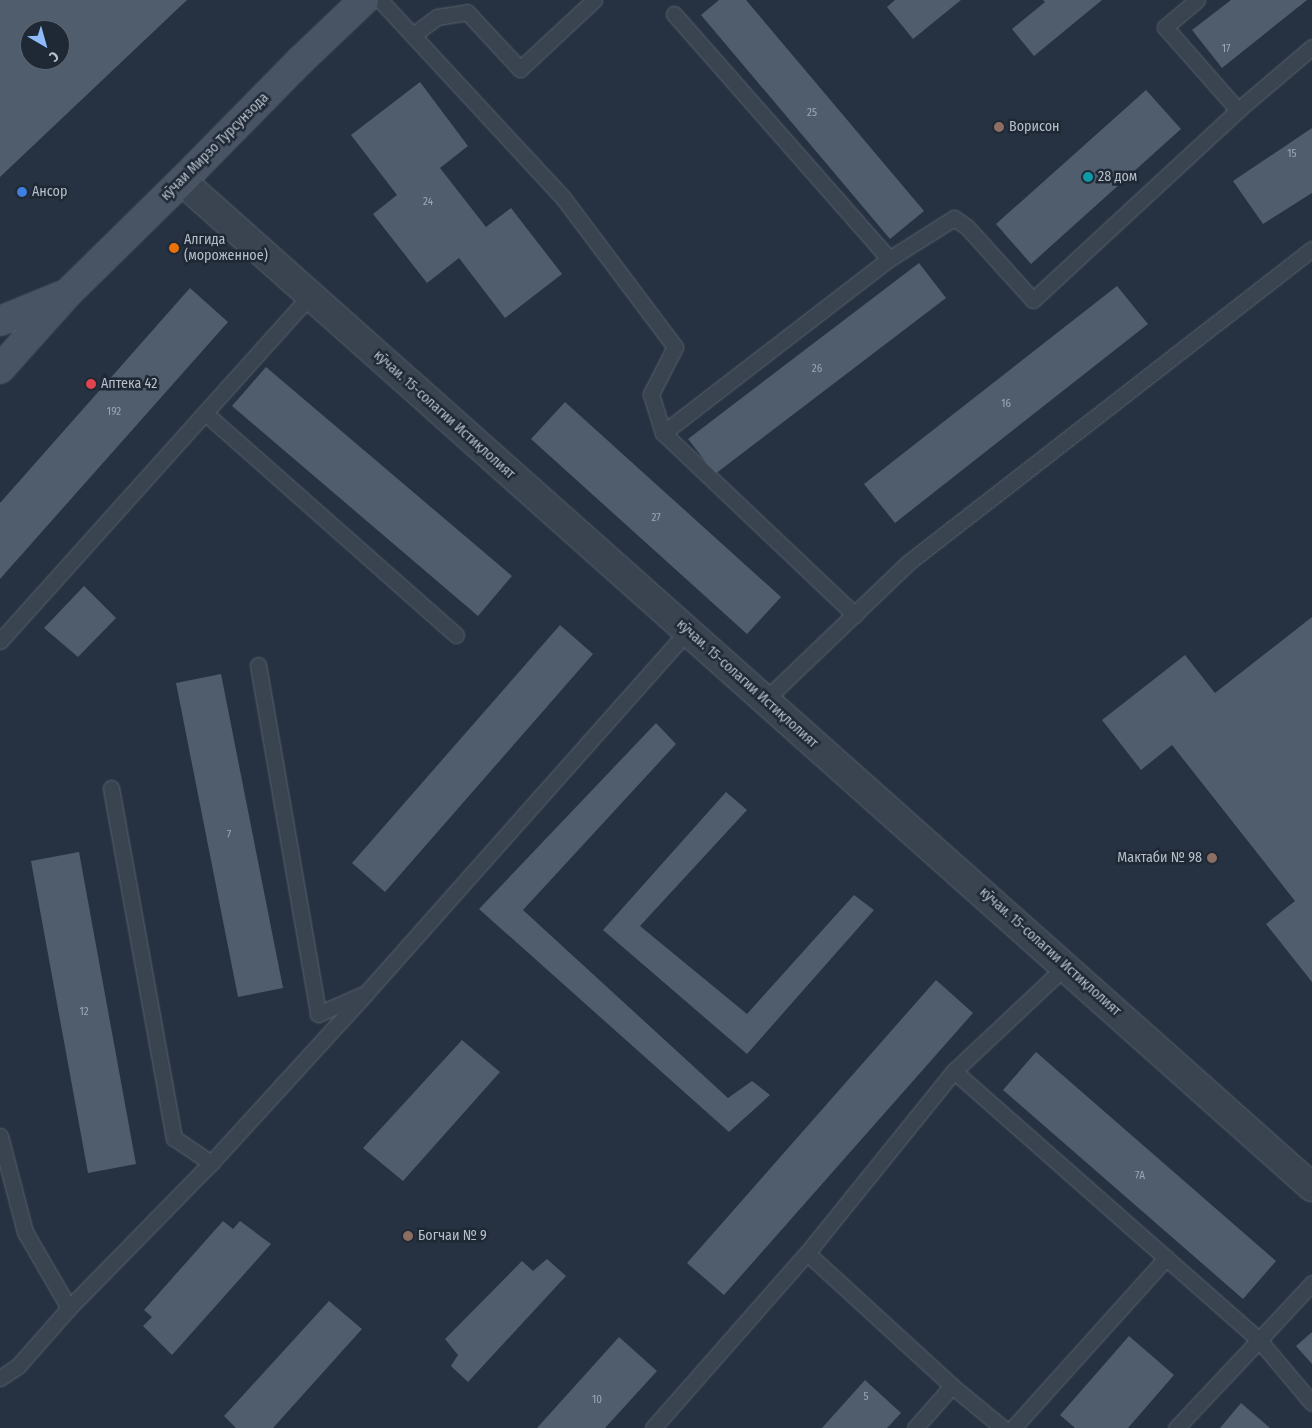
<!DOCTYPE html>
<meta charset="utf-8">
<style>
body{margin:0}
#map{position:relative;width:1312px;height:1428px;overflow:hidden;background:#263241;font-family:"Fira Sans Condensed",sans-serif}
div>[style]{position:absolute}
.building>*{inset:0;background:#4f5d6c}
.roads{filter:drop-shadow(0 0 1px #58626e) drop-shadow(0 0 1px #58626e)}
.service>*{height:15px;margin:-7.5px;padding:0 7.5px;transform-origin:7.5px;border-radius:7.5px;background:#3a4451}
.tertiary>*{height:28px;margin:-14px;padding:0 14px;transform-origin:14px;border-radius:14px;background:#3a4451}
.secondary>*{height:28px;margin:-14px;padding:0 14px;transform-origin:14px;border-radius:14px;background:#485364}
.dots>*{width:14px;height:14px;translate:-50% -50%;box-sizing:border-box;border:2px solid #1f2936;border-radius:50%}
span{translate:-50% -50%;white-space:nowrap;text-align:center;line-height:1.15;-webkit-text-stroke:5px #1f2936;paint-order:stroke}
.number-label{font-size:11px;color:#9da6b3}
.number-label span{-webkit-text-stroke-width:0}
.poi-label{font-size:14px;color:#b7bfcb}
.left{translate:0 -50%;text-align:left}
.right{translate:-100% -50%;text-align:right}
.street-label{font-size:14px;color:#b7bfcb}
.north{position:absolute;left:20px;top:20px;width:50px;height:50px;box-sizing:border-box;background:#1f2936;border:1px solid #5c6572;border-radius:50%;rotate:142deg;font-size:14px;font-weight:700;line-height:20px;text-align:center;color:#b7bfcb}
.north::after{content:'';display:block;margin:auto;width:18px;height:22px;background:#8fbbf8;clip-path:polygon(50% 0,100% 100%,50% 72%,0 100%)}
</style>
<div id="map">
<div class="building">
<div style="clip-path:polygon(evenodd,0 0,187px 0,0 177px,0 0,30px 30px,60px 30px,60px 60px,30px 60px,30px 30px)"></div>
<div style="clip-path:polygon(719px 0,746px 0,924px 211px,890px 239px,701px 15px)"></div>
<div style="clip-path:polygon(895px 0,961px 0,913px 39px,887px 7px)"></div>
<div style="clip-path:polygon(1043px 0,1102px 0,1034px 56px,1012px 29px,1045px 2px)"></div>
<div style="clip-path:polygon(1231px 0,1307px 0,1222px 68px,1192px 30px)"></div>
<div style="clip-path:polygon(420px 82px,468px 146px,440px 168px,486px 227px,511px 208px,562px 274px,505px 318px,459px 258px,427px 283px,373px 214px,397px 195px,351px 135px)"></div>
<div style="clip-path:polygon(1146px 90px,1181px 129px,1031px 264px,996px 224px)"></div>
<div style="clip-path:polygon(1312px 128px,1312px 193px,1263px 224px,1233px 181px)"></div>
<div style="clip-path:polygon(919px 263px,946px 298px,715px 474px,688px 439px)"></div>
<div style="clip-path:polygon(1117px 286px,1148px 324px,895px 523px,864px 484px)"></div>
<div style="clip-path:polygon(190px 288px,228px 322px,0 579px,0 503px)"></div>
<div style="clip-path:polygon(266px 367px,512px 576px,478px 616px,232px 406px)"></div>
<div style="clip-path:polygon(565px 402px,781px 597px,747px 634px,531px 439px)"></div>
<div style="clip-path:polygon(84px 586px,116px 618px,78px 657px,44px 628px)"></div>
<div style="clip-path:polygon(1312px 617px,1312px 982px,1266px 924px,1295px 901px,1172px 745px,1141px 770px,1102px 720px,1185px 655px,1215px 693px)"></div>
<div style="clip-path:polygon(560px 625px,593px 654px,385px 892px,352px 863px)"></div>
<div style="clip-path:polygon(221px 674px,283px 988px,238px 997px,176px 683px)"></div>
<div style="clip-path:polygon(656px 723px,676px 744px,523px 910px,728px 1098px,752px 1081px,770px 1095px,729px 1132px,479px 909px)"></div>
<div style="clip-path:polygon(726px 792px,747px 810px,640px 926px,747px 1014px,854px 895px,874px 910px,747px 1054px,603px 930px)"></div>
<div style="clip-path:polygon(79px 852px,136px 1164px,88px 1173px,31px 861px)"></div>
<div style="clip-path:polygon(936px 980px,973px 1013px,724px 1295px,687px 1263px)"></div>
<div style="clip-path:polygon(462px 1040px,500px 1072px,403px 1181px,363px 1148px)"></div>
<div style="clip-path:polygon(1036px 1052px,1276px 1261px,1243px 1299px,1003px 1090px)"></div>
<div style="clip-path:polygon(223px 1221px,233px 1229px,240px 1221px,271px 1244px,172px 1355px,143px 1326px,152px 1317px,144px 1310px)"></div>
<div style="clip-path:polygon(547px 1259px,566px 1276px,468px 1382px,451px 1366px,458px 1355px,445px 1339px,522px 1261px,533px 1271px)"></div>
<div style="clip-path:polygon(329px 1301px,362px 1329px,273px 1428px,236px 1428px,224px 1416px)"></div>
<div style="clip-path:polygon(1312px 1332px,1312px 1364px,1296px 1346px)"></div>
<div style="clip-path:polygon(1129px 1336px,1174px 1375px,1128px 1428px,1075px 1428px,1060px 1415px)"></div>
<div style="clip-path:polygon(619px 1337px,657px 1371px,605px 1428px,537px 1428px)"></div>
<div style="clip-path:polygon(865px 1380px,901px 1413px,887px 1428px,822px 1428px)"></div>
<div style="clip-path:polygon(1241px 1403px,1270px 1428px,1220px 1428px)"></div>
</div>
<div class="roads">
<div class="service">
<div style="left:380px;top:0;width:271px;rotate:47.2deg"></div>
<div style="left:564px;top:199px;width:185px;rotate:53.1deg"></div>
<div style="left:675px;top:347px;width:53px;rotate:117.1deg"></div>
<div style="left:651px;top:394px;width:41px;rotate:72.9deg"></div>
<div style="left:1197px;top:0;width:42px;rotate:139.8deg"></div>
<div style="left:1165px;top:27px;width:111px;rotate:48.7deg"></div>
<div style="left:674px;top:14px;width:326px;rotate:48.7deg"></div>
<div style="left:889px;top:259px;width:77px;rotate:-32.2deg"></div>
<div style="left:954px;top:218px;width:16px;rotate:35deg"></div>
<div style="left:967px;top:227px;width:98px;rotate:47.9deg"></div>
<div style="left:1033px;top:300px;width:280px;rotate:-42.8deg"></div>
<div style="left:1238px;top:110px;width:97px;rotate:-40.4deg"></div>
<div style="left:413px;top:35px;width:30px;rotate:-37deg"></div>
<div style="left:437px;top:17px;width:30px;rotate:-9deg"></div>
<div style="left:467px;top:12px;width:78px;rotate:47.1deg"></div>
<div style="left:520px;top:69px;width:101px;rotate:-43deg"></div>
<div style="left:205px;top:413px;width:335px;rotate:41.5deg"></div>
<div style="left:855px;top:615px;width:265px;rotate:-136.5deg"></div>
<div style="left:663px;top:433px;width:285px;rotate:-37.6deg"></div>
<div style="left:0;top:641px;width:464px;rotate:-48.1deg"></div>
<div style="left:258px;top:665px;width:354px;rotate:80.2deg"></div>
<div style="left:318px;top:1014px;width:47px;rotate:-23.8deg"></div>
<div style="left:765px;top:700px;width:199px;rotate:-43.8deg"></div>
<div style="left:909px;top:562px;width:510px;rotate:-37.84deg"></div>
<div style="left:111px;top:788px;width:356px;rotate:79.8deg"></div>
<div style="left:174px;top:1138px;width:45px;rotate:34deg"></div>
<div style="left:954px;top:1071px;width:407px;rotate:41.4deg"></div>
<div style="left:1259px;top:1340px;width:121px;rotate:133.3deg"></div>
<div style="left:0;top:1136px;width:99px;rotate:75.4deg"></div>
<div style="left:25px;top:1232px;width:88px;rotate:59.9deg"></div>
<div style="left:807px;top:1253px;width:197px;rotate:42.5deg"></div>
<div style="left:1312px;top:1283px;width:78px;rotate:132.9deg"></div>
<div style="left:1259px;top:1340px;width:82px;rotate:49.9deg"></div>
<div style="left:0;top:1378px;width:22px;rotate:-34deg"></div>
<div style="left:18px;top:1366px;width:77px;rotate:-48.7deg"></div>
<div style="left:69px;top:1308px;width:203px;rotate:-45.6deg"></div>
<div style="left:211px;top:1163px;width:231px;rotate:-47.6deg"></div>
<div style="left:367px;top:992px;width:483px;rotate:-48.4deg"></div>
<div style="left:653px;top:1428px;width:233px;rotate:-48.7deg"></div>
<div style="left:807px;top:1253px;width:234px;rotate:-51.1deg"></div>
<div style="left:954px;top:1071px;width:154px;rotate:-43.2deg"></div>
<div style="left:915px;top:1428px;width:56px;rotate:-48.6deg"></div>
<div style="left:952px;top:1386px;width:66px;rotate:39.5deg"></div>
<div style="left:1013px;top:1428px;width:229px;rotate:-48deg"></div>
</div>
<div class="tertiary">
<div style="left:182px;top:181px;width:1513px;rotate:41.68deg"></div>
</div>
<div class="secondary">
<div style="left:0;top:321px;width:66px;rotate:-22.3deg"></div>
<div style="left:0;top:369px;width:101px;rotate:-48.2deg"></div>
<div style="left:67px;top:294px;width:161px;rotate:-44.5deg"></div>
<div style="left:182px;top:181px;width:170px;rotate:-45.5deg"></div>
<div style="left:301px;top:60px;width:87px;rotate:-43.6deg"></div>
</div>
</div>
<div class="dots">
<div style="left:999px;top:127px;background:#8d6e63"></div>
<div style="left:1088px;top:177px;background:#0f9aa8"></div>
<div style="left:22px;top:192px;background:#3f7fe0"></div>
<div style="left:174px;top:248px;background:#e8710a"></div>
<div style="left:91px;top:384px;background:#e0444e"></div>
<div style="left:1212px;top:858px;background:#8d6e63"></div>
<div style="left:408px;top:1236px;background:#8d6e63"></div>
</div>
<div class="number-label">
<span style="left:1226px;top:49px">17</span>
<span style="left:812px;top:113px">25</span>
<span style="left:1292px;top:154px">15</span>
<span style="left:428px;top:202px">24</span>
<span style="left:817px;top:369px">26</span>
<span style="left:1006px;top:404px">16</span>
<span style="left:114px;top:412px">192</span>
<span style="left:656px;top:518px">27</span>
<span style="left:229px;top:835px">7</span>
<span style="left:84px;top:1012px">12</span>
<span style="left:1140px;top:1176px">7А</span>
<span style="left:866px;top:1397px">5</span>
<span style="left:597px;top:1400px">10</span>
</div>
<div class="poi-label">
<span class="left" style="left:1009px;top:127px">Ворисон</span>
<span class="left" style="left:1098px;top:177px">28 дом</span>
<span class="left" style="left:32px;top:192px">Ансор</span>
<span class="left" style="left:184px;top:248px">Алгида<br>(мороженное)</span>
<span class="left" style="left:101px;top:384px">Аптека 42</span>
<span class="right" style="left:1202px;top:858px">Мактаби № 98</span>
<span class="left" style="left:418px;top:1236px">Богчаи № 9</span>
</div>
<div class="street-label">
<span style="left:215px;top:147px;rotate:-45deg">кӯчаи Мирзо Турсунзода</span>
<span style="left:444px;top:415px;rotate:42deg">кӯчаи. 15-солагии Истиқлолият</span>
<span style="left:747px;top:684px;rotate:42deg">кӯчаи. 15-солагии Истиқлолият</span>
<span style="left:1050px;top:952px;rotate:42deg">кӯчаи. 15-солагии Истиқлолият</span>
</div>
<div class="north">С</div>
</div>
